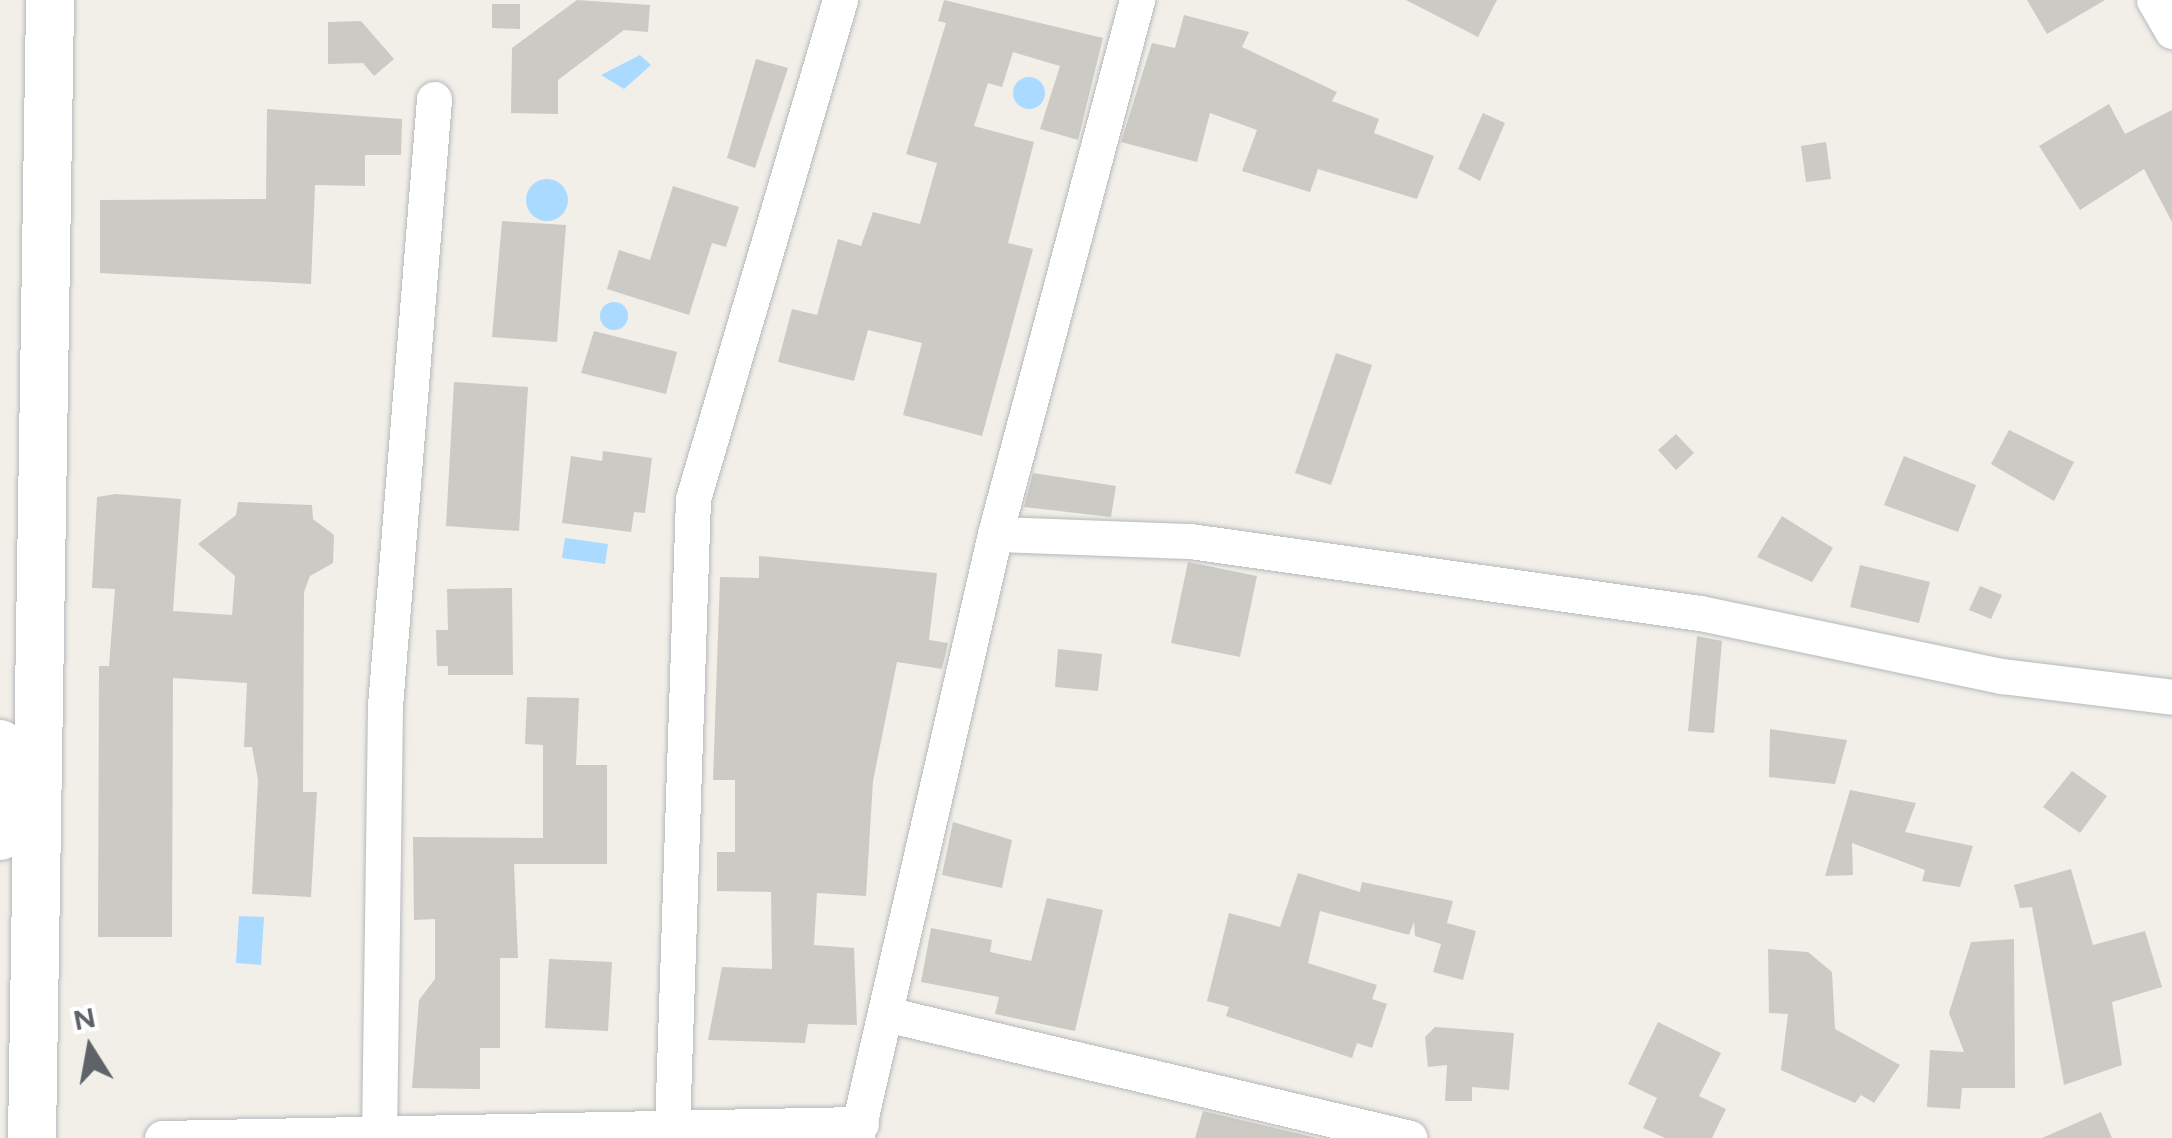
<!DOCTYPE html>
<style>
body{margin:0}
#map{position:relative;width:2172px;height:1138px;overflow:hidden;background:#f1efe8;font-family:Figtree,sans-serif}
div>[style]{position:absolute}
.water>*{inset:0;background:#aadaff}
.round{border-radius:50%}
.building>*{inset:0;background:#cccac5}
.roads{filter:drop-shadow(0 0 2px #b5b8bc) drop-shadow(0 0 2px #b5b8bc)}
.street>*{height:35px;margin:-17.5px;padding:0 17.5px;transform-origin:17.5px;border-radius:17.5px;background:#fff}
.secondary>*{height:48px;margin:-24px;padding:0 24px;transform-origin:24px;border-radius:24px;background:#fff}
span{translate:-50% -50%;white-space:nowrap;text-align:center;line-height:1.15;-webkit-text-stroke:10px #fff;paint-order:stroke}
.north{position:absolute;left:40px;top:998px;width:100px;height:100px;-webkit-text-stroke:8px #fff;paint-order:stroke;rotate:349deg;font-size:28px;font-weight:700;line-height:40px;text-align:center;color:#5f6368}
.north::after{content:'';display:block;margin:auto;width:35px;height:45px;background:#5f6368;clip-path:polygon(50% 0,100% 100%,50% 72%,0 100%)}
</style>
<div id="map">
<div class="water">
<div style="clip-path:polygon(640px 55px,651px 65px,624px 89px,601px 75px)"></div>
<div class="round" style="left:1013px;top:77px;width:32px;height:32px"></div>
<div class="round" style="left:526px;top:179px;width:42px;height:42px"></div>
<div class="round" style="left:600px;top:302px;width:28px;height:28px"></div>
<div style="clip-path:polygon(565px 538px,608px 544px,605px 564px,562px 558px)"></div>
<div style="clip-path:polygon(239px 916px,264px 917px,261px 965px,236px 963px)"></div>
</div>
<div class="building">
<div style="clip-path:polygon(577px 0,650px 5px,648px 32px,624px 30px,558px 80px,558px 114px,511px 113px,512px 48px)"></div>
<div style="clip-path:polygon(944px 0,1103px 38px,1078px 140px,1040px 129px,1060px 66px,1013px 52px,1002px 87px,988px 83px,974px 126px,1034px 142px,1008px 243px,1033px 249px,982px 436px,903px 415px,922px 343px,868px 330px,854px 381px,778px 362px,792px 309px,817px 315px,838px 239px,861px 246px,873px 212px,920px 224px,937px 163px,906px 154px,946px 23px,938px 21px)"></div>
<div style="clip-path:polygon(1406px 0,1497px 0,1478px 37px)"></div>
<div style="clip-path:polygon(2027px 0,2105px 0,2047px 34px)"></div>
<div style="clip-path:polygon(492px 4px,520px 4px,520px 29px,492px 28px)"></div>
<div style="clip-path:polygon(1184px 15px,1249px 32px,1242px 47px,1337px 92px,1332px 101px,1379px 119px,1374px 133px,1434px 156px,1417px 199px,1318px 169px,1310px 192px,1242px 171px,1257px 130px,1210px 113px,1197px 162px,1121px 142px,1152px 43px,1175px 48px)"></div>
<div style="clip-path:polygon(361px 21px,394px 59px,374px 76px,363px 63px,328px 64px,328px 22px)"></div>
<div style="clip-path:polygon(756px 59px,788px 68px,755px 168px,727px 158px)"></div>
<div style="clip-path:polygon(2109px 104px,2125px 134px,2172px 110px,2172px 222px,2144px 169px,2080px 210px,2039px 146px)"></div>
<div style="clip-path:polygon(267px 109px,402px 119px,401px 155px,365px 155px,365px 186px,315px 185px,311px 284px,100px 273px,100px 200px,266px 199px)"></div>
<div style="clip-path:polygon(1483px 113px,1505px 123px,1480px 181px,1458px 169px)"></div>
<div style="clip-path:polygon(1826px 142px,1831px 179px,1806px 182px,1801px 146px)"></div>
<div style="clip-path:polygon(673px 186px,739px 207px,726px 247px,712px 243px,689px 315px,607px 289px,619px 250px,650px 260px)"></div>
<div style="clip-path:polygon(502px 221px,566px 225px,557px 342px,492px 337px)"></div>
<div style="clip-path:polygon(594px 331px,677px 352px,666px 394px,581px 373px)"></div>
<div style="clip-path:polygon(1336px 353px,1372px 365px,1331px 485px,1295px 473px)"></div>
<div style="clip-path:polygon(454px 382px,528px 387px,519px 531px,446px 526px)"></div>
<div style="clip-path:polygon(2009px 430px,2074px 462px,2054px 501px,1991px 464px)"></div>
<div style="clip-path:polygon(1676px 434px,1694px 453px,1676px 470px,1658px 450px)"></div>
<div style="clip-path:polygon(603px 451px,652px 458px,645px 513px,634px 512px,631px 532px,562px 523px,571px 456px,602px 461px)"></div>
<div style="clip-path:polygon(1904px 456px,1976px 485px,1958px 532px,1884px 505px)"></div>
<div style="clip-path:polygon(1033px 473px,1116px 486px,1111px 517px,1024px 507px)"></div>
<div style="clip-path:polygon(116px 494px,181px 499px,173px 611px,232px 615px,235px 576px,198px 544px,236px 515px,238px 502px,312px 505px,313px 519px,334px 535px,333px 563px,310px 576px,304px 592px,303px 792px,317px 792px,311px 897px,252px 894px,258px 780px,252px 747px,244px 747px,247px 683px,173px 678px,172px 937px,98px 937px,99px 666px,109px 666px,115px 589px,92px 588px,97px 497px)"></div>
<div style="clip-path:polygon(1782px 516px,1833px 548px,1812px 582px,1757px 557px)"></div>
<div style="clip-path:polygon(759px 556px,937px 573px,929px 640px,948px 643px,942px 669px,897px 662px,873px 781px,866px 896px,817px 893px,814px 945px,854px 948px,857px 1025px,808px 1024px,805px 1043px,708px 1040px,722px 967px,772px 969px,771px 892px,717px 891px,717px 852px,735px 852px,735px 780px,713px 780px,720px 577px,759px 578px)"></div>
<div style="clip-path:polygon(1188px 562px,1257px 576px,1240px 657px,1171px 643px)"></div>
<div style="clip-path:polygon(1860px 565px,1930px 582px,1919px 623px,1850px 607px)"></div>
<div style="clip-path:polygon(1980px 586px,2002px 595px,1991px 619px,1969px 610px)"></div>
<div style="clip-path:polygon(512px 588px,513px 675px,448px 675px,448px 666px,437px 666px,436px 630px,448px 630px,447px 589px)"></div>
<div style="clip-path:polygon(1697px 636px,1722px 641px,1714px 733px,1688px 731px)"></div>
<div style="clip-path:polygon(1058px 649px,1102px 654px,1098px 691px,1055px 687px)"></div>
<div style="clip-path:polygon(527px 697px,579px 698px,576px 765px,607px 765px,607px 864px,514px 864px,518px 958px,500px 958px,500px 1048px,480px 1048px,480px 1089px,412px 1088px,419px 1000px,435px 979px,435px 919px,414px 920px,413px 837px,543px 838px,543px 745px,525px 744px)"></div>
<div style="clip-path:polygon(1770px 729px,1847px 740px,1835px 784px,1769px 777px)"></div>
<div style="clip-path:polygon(2072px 771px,2107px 796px,2080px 833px,2043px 807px)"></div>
<div style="clip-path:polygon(1850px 790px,1916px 803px,1905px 832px,1973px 846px,1960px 887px,1922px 881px,1925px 870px,1852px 843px,1853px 875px,1825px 876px)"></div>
<div style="clip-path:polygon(953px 822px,1012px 840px,1002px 888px,942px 875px)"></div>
<div style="clip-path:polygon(2071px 869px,2093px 945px,2145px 931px,2162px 987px,2112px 1002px,2122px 1065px,2064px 1085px,2032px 907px,2020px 908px,2014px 885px)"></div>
<div style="clip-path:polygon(1298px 873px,1360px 892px,1362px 882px,1453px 901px,1447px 923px,1476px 931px,1463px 980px,1433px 972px,1441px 944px,1415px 936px,1414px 922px,1409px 935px,1320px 911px,1308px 963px,1377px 985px,1372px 999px,1387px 1004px,1372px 1048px,1357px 1043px,1352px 1058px,1226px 1016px,1229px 1007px,1207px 1001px,1229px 913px,1280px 927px)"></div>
<div style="clip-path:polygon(1047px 898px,1103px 910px,1075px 1031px,995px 1014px,999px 997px,921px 982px,931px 928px,992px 940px,990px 952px,1031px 961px)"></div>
<div style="clip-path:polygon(2014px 939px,2015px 1088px,1962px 1088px,1960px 1109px,1927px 1107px,1930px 1050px,1964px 1052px,1949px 1013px,1971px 942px)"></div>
<div style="clip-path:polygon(1768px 949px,1808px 952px,1832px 972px,1835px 1029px,1900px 1065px,1874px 1103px,1861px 1095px,1855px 1103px,1781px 1070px,1788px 1014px,1769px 1013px)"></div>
<div style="clip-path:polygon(549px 959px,612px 962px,608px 1031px,545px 1028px)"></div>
<div style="clip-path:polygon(1658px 1022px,1721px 1053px,1699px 1096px,1726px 1109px,1712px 1138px,1665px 1138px,1643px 1128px,1657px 1098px,1628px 1084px)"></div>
<div style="clip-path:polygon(1435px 1027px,1514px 1033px,1509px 1090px,1472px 1087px,1472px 1101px,1445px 1101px,1447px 1065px,1428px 1067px,1425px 1037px)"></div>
<div style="clip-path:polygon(1203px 1111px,1317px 1138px,1195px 1138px)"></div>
<div style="clip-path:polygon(2101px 1112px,2112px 1138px,2042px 1138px)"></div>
</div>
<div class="roads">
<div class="street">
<div style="left:2154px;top:0;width:36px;rotate:60deg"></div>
<div style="left:995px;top:534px;width:195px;rotate:2.1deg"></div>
<div style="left:1190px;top:541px;width:515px;rotate:8.04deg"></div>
<div style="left:1700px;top:613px;width:309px;rotate:11.8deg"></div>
<div style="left:2002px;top:676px;width:171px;rotate:7deg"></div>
<div style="left:886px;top:1014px;width:538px;rotate:13.31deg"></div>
<div style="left:672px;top:1128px;width:629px;rotate:-88.09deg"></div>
<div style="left:693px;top:499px;width:520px;rotate:-73.59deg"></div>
<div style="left:162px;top:1138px;width:699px;rotate:-1.15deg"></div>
<div style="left:379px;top:1138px;width:432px;rotate:-89.2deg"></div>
<div style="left:385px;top:706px;width:609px;rotate:-85.38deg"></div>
<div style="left:856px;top:1138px;width:620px;rotate:-77.04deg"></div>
<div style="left:995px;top:534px;width:553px;rotate:-75.11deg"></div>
</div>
<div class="secondary">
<div style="left:0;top:744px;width:92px;rotate:90deg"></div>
<div style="left:32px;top:1138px;width:1138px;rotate:-89.09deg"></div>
</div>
</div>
<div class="north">N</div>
</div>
